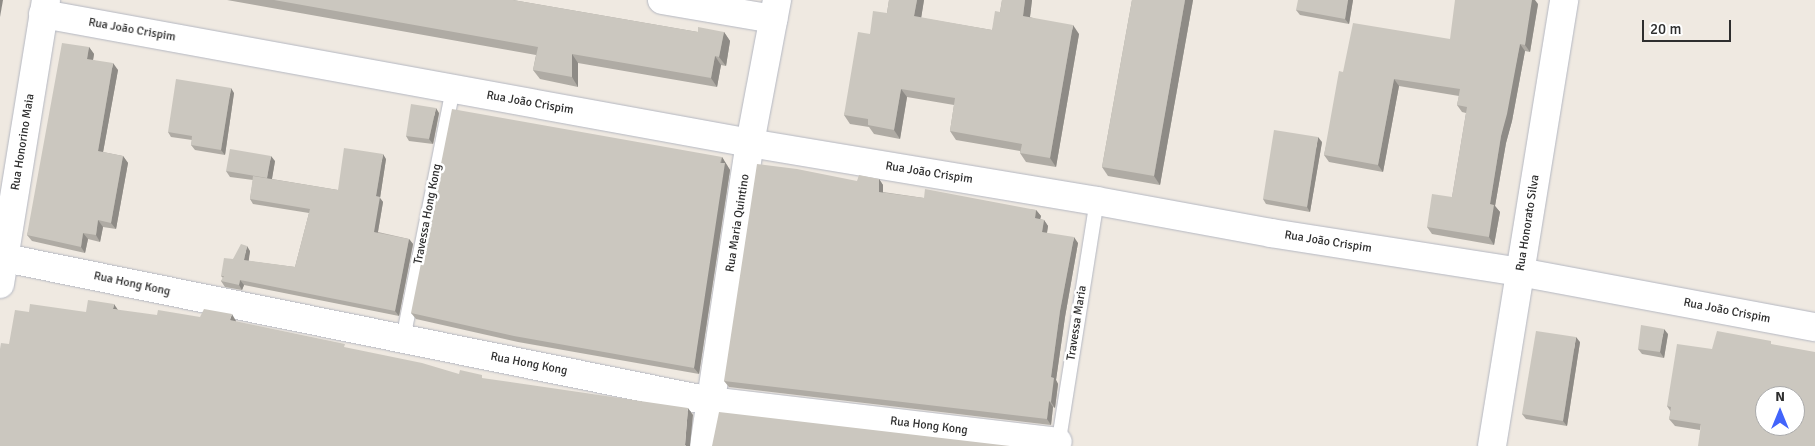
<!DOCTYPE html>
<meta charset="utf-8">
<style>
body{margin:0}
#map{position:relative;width:1815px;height:446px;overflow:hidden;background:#efe9e1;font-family:Signika,sans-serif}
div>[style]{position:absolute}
.roads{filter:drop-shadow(0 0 1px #b4b7c1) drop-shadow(0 0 1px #b4b7c1)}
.lane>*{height:14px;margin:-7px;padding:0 7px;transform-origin:7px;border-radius:7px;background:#fff}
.street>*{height:28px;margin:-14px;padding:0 14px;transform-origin:14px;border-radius:14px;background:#fff}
.wall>*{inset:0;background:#afaba4}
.shaded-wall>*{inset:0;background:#8e8b86}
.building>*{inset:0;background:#cbc7bf}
span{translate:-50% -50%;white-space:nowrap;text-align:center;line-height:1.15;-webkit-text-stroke:5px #fff;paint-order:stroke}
.street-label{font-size:12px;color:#2e2e2e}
.north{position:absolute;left:1755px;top:386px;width:50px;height:50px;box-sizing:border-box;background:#fff;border:1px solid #ababab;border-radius:50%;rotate:0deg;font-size:14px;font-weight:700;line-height:20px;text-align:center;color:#2e2e2e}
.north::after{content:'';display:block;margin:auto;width:18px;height:22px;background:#4264fb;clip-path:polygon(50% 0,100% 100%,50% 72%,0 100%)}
.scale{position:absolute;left:1642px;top:20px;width:89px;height:22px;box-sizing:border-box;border:2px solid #2e2e2e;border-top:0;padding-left:6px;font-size:15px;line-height:18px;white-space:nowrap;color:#2e2e2e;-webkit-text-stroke:4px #fff;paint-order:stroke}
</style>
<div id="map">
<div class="roads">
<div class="lane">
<div style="left:403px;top:339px;width:255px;rotate:-78.7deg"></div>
<div style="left:1058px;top:446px;width:248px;rotate:-81deg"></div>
</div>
<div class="street">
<div style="left:662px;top:0;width:113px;rotate:9.7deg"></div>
<div style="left:43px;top:14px;width:719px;rotate:10.34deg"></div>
<div style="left:750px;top:143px;width:352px;rotate:9.5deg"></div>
<div style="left:1097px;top:201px;width:177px;rotate:10.4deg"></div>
<div style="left:1271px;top:233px;width:252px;rotate:8.9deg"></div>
<div style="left:1520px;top:272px;width:300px;rotate:10.6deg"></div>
<div style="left:5px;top:258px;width:719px;rotate:11.47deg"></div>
<div style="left:710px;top:401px;width:350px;rotate:6.7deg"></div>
<div style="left:0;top:284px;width:288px;rotate:-80.8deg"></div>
<div style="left:704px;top:446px;width:306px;rotate:-81.4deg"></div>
<div style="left:750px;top:143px;width:146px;rotate:-79.3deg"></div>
<div style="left:1492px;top:446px;width:452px;rotate:-80.8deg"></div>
</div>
</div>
<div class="wall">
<div style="clip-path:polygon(227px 0,513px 0,698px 32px,724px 32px,730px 41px,726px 66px,721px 65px,717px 87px,578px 63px,578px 87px,540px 79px,533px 70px,536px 55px)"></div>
<div style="clip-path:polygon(889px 0,924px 0,921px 18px,992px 30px,1000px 12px,1002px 0,1032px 0,1030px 17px,1079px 34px,1056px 167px,1026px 162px,1020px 153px,1020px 151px,956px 140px,950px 131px,954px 105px,907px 97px,900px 139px,874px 134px,869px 127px,850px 124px,844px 115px,870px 34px,887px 13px)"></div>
<div style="clip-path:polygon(1132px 0,1193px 0,1160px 185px,1108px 176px,1102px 167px)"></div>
<div style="clip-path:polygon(1353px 0,1349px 24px,1300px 15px,1296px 10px)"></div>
<div style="clip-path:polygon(1538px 4px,1530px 52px,1525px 51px,1512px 121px,1506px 143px,1495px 206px,1500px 212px,1494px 245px,1432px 234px,1427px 227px,1452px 197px,1466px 113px,1462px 112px,1457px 105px,1459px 96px,1399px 86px,1383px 172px,1329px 162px,1324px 155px,1343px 72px,1450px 39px)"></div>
<div style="clip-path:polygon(89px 47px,94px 54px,93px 60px,118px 70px,103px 152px,123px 156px,128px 163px,116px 229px,103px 227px,100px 242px,88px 239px,85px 253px,32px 241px,27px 235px)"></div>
<div style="clip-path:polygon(234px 93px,225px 155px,195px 150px,191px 145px,192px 140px,171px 137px,168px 132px)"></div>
<div style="clip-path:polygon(439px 113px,433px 144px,409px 141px,406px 136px)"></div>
<div style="clip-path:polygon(1322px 142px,1310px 212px,1266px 204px,1263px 199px)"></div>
<div style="clip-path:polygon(722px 157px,730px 170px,699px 374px,518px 342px,416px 319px,411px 313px)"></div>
<div style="clip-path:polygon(386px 159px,380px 198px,383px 202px,378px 232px,409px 239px,413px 244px,399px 316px,244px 285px,242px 290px,225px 287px,221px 281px,223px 278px,221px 276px,233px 259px,250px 251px,248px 261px,295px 267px,309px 213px,253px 204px,250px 199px,253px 180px,230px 177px,226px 171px,275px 161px,272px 179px,338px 190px)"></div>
<div style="clip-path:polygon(879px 179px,883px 185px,883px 192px,924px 198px,1036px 210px,1041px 216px,1040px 219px,1044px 220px,1048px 226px,1047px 233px,1078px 243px,1065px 317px,1056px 380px,1058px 384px,1055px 408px,1053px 407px,1051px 425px,729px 387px,724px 381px,857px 181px)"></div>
<div style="clip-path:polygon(1668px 334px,1664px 358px,1642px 354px,1638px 349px)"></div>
<div style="clip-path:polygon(1580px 342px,1567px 426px,1526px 419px,1522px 414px)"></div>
<div style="clip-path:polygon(1712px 349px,1700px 430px,1675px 426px,1669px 419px,1671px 412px,1667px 406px)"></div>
</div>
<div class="shaded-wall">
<div style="clip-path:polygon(0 0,3px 0,0 17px)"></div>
<div style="clip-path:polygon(917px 0,924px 0,920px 25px,914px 16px)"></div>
<div style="clip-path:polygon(1025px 0,1032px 0,1029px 25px,1023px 16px)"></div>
<div style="clip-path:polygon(1185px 0,1193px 0,1160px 185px,1154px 176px)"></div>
<div style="clip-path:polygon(1348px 0,1353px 0,1349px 24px,1345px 19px)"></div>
<div style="clip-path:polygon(1530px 0,1535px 0,1538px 4px,1530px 52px,1525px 45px)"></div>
<div style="clip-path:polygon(1073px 25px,1079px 34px,1056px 167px,1050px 158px)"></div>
<div style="clip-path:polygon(724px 32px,730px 41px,726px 66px,719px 57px)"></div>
<div style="clip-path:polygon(1520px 44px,1525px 51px,1512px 121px,1506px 143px,1495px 206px,1500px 212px,1494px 245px,1489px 237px,1490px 204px,1501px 136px)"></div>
<div style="clip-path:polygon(89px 47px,94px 54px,92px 66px,87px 59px)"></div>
<div style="clip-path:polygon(572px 54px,578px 63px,578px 87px,572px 77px)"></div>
<div style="clip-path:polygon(715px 56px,721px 65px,717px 87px,711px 78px)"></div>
<div style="clip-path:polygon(113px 63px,118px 70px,102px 158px,98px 151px)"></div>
<div style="clip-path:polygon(1394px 79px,1399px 86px,1383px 172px,1378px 165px)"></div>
<div style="clip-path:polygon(231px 88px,234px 93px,225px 155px,221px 150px)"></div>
<div style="clip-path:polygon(901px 89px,907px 97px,900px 139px,894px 130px)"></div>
<div style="clip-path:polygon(436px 108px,439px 113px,433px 144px,429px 139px)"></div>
<div style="clip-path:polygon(1318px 137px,1322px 142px,1310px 212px,1307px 207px)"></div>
<div style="clip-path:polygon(383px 154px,386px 159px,380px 198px,383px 202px,377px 237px,374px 232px,376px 196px)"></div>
<div style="clip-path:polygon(123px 156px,128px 163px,116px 229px,111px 223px)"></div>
<div style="clip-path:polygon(271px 156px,275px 161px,271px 184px,267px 178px)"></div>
<div style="clip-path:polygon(722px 157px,730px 170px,699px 374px,694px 368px)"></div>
<div style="clip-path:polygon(879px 179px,883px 185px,883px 198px,879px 192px)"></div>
<div style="clip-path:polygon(1036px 210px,1041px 216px,1039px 224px,1035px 218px)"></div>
<div style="clip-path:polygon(98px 220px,103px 227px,100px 242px,96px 235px)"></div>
<div style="clip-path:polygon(1044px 220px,1048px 226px,1046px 238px,1042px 232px)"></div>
<div style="clip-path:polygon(83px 233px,88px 239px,85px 253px,81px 247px)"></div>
<div style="clip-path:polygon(1074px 237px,1078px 243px,1065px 317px,1056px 380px,1058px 384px,1055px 408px,1051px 402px,1051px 377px,1060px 311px)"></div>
<div style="clip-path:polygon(409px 239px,413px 244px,399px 316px,395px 311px)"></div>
<div style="clip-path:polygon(247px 246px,250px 251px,248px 266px,244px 260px)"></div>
<div style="clip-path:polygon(240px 280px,244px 285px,242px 290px,239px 285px)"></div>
<div style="clip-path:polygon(114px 304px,118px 310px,113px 309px)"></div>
<div style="clip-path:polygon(232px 314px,236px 321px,235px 327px,230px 320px)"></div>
<div style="clip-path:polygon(1664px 329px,1668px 334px,1664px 358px,1660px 352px)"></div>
<div style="clip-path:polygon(1576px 337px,1580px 342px,1567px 426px,1563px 421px)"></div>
<div style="clip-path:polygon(1049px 401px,1053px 407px,1051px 425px,1047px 419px)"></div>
<div style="clip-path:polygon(688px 408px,693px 415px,690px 446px,686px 446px,685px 445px)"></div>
</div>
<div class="building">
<div style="clip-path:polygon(274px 0,513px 0,698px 32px,698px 27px,724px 32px,719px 57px,715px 56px,711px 78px,572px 54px,572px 77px,533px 70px,538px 47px)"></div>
<div style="clip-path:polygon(889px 0,917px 0,914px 16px,992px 30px,995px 11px,1000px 12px,1002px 0,1025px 0,1023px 16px,1073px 25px,1050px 158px,1020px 153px,1022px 144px,950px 131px,955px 98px,901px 89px,894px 130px,868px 125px,868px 119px,844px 115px,858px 32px,870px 34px,873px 11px,887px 13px)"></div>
<div style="clip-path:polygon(1132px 0,1185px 0,1154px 176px,1102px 167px)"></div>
<div style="clip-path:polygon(1298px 0,1348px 0,1345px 19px,1296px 10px)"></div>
<div style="clip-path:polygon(1455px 0,1532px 0,1525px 45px,1520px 44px,1507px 114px,1501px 136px,1490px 204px,1494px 205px,1489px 237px,1427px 227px,1432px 194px,1452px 197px,1467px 107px,1457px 105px,1460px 89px,1394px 79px,1378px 165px,1324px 155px,1339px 71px,1343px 72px,1353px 23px,1450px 39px)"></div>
<div style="clip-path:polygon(62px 43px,89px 47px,87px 59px,113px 63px,98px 151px,123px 156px,111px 223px,98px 220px,96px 235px,83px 233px,81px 247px,27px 235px)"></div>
<div style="clip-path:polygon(176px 79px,231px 88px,221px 150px,191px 145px,192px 136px,168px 132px)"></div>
<div style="clip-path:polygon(411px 104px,436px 108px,429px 139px,406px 136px)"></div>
<div style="clip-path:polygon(452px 109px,722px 157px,720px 163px,725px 163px,694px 368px,514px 336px,411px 313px)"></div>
<div style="clip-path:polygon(1274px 130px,1318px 137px,1307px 207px,1263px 199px)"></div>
<div style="clip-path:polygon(344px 148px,383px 154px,376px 196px,380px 197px,374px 232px,409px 239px,395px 311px,240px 280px,239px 285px,221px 281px,224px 276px,221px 276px,224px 258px,233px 259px,241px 244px,247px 246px,244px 260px,295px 267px,310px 209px,250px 199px,253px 176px,338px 190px)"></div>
<div style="clip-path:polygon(230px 149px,271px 156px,267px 178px,226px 171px)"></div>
<div style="clip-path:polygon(757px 164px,797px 169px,857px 181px,859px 175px,879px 179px,879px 192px,924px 198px,925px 189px,1036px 210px,1035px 218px,1044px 220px,1042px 232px,1074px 237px,1060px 311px,1051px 377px,1054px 378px,1051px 402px,1049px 401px,1047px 419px,724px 381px)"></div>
<div style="clip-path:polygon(88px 300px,114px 304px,113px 309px,157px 315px,158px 310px,200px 317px,204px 309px,232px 314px,230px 320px,345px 344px,344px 347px,422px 363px,459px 374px,460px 370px,482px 375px,482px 378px,688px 408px,685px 445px,686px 446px,0 446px,0 349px,1px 343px,9px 344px,15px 310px,29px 312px,30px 304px,86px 312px)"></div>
<div style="clip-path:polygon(1641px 325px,1664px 329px,1660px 352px,1638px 349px)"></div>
<div style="clip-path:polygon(1536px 331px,1576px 337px,1563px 421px,1522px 414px)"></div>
<div style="clip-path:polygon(evenodd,1717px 331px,1771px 341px,1771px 344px,1815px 352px,1815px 446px,1698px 446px,1701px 424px,1669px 419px,1671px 407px,1667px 406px,1677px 344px,1712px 349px,1717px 331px,1765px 396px,1795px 396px,1795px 426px,1765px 426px,1765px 396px)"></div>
<div style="clip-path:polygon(719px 412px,1010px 446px,712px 446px)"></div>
</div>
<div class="street-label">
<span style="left:132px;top:30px;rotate:10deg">Rua João Crispim</span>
<span style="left:530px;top:103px;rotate:10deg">Rua João Crispim</span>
<span style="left:23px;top:142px;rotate:-81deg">Rua Honorino Maia</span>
<span style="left:929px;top:173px;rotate:9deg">Rua João Crispim</span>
<span style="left:428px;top:214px;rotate:-79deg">Travessa Hong Kong</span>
<span style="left:738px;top:223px;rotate:-81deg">Rua Maria Quintino</span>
<span style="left:1528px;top:223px;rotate:-81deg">Rua Honorato Silva</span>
<span style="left:1328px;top:242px;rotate:9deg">Rua João Crispim</span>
<span style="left:132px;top:284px;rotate:12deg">Rua Hong Kong</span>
<span style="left:1727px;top:311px;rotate:11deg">Rua João Crispim</span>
<span style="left:1077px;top:323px;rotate:-81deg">Travessa Maria</span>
<span style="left:529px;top:364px;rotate:11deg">Rua Hong Kong</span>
<span style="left:929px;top:426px;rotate:7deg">Rua Hong Kong</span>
</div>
<div class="north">N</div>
<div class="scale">20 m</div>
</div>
